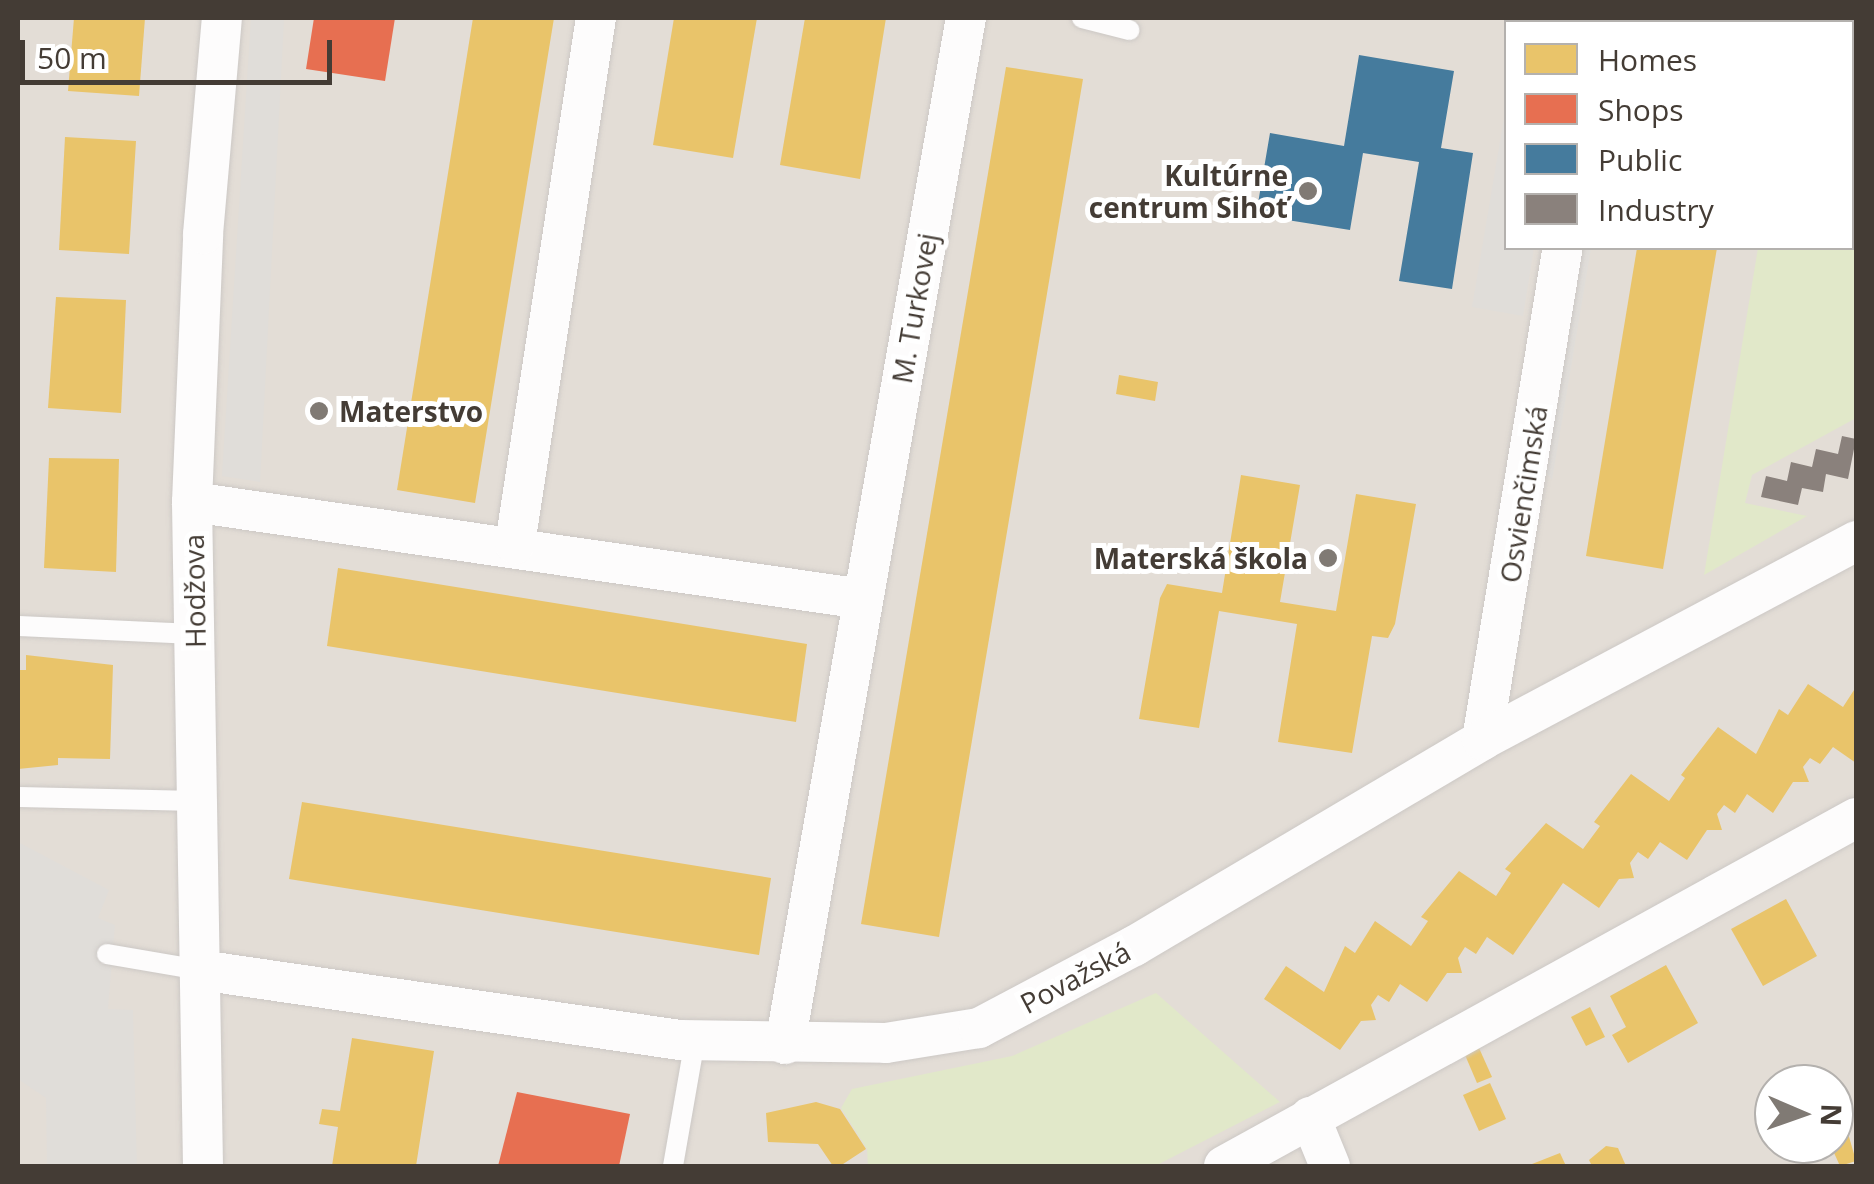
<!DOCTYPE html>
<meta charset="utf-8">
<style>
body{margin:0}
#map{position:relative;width:1874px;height:1184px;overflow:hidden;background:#efece8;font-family:"Open Sans",sans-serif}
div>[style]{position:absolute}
.residential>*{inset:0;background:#e3ddd6}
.green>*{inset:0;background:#e1e8c9}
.parking>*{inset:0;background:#e0ddd9}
.homes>*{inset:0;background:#e9c46a}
.shops>*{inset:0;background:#e76f51}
.public>*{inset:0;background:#457b9d}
.industry>*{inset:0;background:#8a817c}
.roads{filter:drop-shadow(0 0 2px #ccc8c5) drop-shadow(0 0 2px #ccc8c5)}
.lane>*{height:20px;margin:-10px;padding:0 10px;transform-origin:10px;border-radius:10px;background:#fdfcfc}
.street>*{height:40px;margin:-20px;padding:0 20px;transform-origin:20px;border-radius:20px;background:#fdfcfc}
.dots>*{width:28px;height:28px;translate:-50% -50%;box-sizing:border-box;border:5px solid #fff;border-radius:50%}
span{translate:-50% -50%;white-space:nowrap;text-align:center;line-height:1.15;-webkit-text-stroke:10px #fff;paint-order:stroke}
.poi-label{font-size:28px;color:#443c35;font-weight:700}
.right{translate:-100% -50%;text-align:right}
.left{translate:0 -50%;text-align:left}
.street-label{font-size:28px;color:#443c35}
.frame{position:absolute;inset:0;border:20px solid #443c35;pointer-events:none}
.legend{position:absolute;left:1504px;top:20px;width:350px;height:230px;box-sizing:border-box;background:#fff;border:2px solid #b4b1ae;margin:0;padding:12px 18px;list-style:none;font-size:30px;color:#443c35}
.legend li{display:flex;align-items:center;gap:20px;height:50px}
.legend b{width:50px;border:2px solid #b4b1ae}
.north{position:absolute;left:1754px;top:1064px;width:100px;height:100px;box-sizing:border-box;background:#fff;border:2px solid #b4b1ae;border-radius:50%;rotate:92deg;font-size:28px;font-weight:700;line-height:40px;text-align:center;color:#443c35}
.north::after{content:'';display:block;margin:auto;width:35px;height:45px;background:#807a74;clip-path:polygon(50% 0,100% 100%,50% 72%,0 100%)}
.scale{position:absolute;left:20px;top:40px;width:312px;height:45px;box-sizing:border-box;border:5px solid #443c35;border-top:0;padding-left:12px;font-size:30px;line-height:35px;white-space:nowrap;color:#443c35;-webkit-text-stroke:8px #fff;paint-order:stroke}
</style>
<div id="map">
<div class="residential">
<div style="clip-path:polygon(evenodd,18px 18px,1856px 18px,1856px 1166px,18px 1166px,18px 18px,1506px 22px,1852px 22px,1852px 248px,1506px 248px,1506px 22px,18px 18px,1774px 1084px,1834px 1084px,1834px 1144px,1774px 1144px,1774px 1084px)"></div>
</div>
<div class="green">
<div style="clip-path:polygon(1794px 18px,1856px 18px,1856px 418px,1752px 475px,1745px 503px,1807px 516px,1704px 575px,1758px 248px,1852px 248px,1852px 22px,1794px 22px)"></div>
<div style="clip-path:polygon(1156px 993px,1280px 1102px,1155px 1166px,868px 1166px,867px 1149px,841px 1108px,852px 1089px,1012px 1056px)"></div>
</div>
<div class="parking">
<div style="clip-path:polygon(251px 18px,284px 18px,260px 482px,222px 476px)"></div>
<div style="clip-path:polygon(1506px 106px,1506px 248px,1534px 248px,1523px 316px,1472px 307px)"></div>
<div style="clip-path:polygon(1562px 248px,1591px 248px,1552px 480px,1529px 453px)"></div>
<div style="clip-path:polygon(18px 842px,109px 890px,98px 918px,115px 925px,108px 1009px,133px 1010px,137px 1166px,47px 1166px,46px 1098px,18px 1079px)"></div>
</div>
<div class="homes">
<div style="clip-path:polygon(74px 18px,145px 18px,139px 96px,68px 91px)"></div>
<div style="clip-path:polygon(473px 18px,554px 18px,475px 503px,397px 490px)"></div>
<div style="clip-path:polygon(674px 18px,757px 18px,733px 158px,653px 145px)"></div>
<div style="clip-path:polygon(805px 18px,886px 18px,860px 179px,780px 165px)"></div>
<div style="clip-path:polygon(1676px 18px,1756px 18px,1675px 22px)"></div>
<div style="clip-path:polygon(1006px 67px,1083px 79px,939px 937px,861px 924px)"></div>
<div style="clip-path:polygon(65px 137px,136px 141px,129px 254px,59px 250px)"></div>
<div style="clip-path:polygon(1637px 248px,1717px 248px,1663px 569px,1586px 556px)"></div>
<div style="clip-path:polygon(56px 297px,126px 300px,121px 413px,48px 408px)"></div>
<div style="clip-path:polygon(1119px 375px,1158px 382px,1155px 401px,1116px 394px)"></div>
<div style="clip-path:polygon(49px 458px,119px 459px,116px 572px,44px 568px)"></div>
<div style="clip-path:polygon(1241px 475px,1300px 485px,1280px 602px,1336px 611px,1356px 494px,1416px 504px,1395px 624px,1388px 638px,1372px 636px,1352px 753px,1278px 742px,1297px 624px,1219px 611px,1199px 728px,1139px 719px,1160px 598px,1167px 584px,1222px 593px)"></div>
<div style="clip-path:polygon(338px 568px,807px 644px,796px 722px,327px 646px)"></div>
<div style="clip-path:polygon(26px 655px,113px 665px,110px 759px,58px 758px,58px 765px,18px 769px,18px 670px,26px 670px)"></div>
<div style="clip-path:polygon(1808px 684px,1843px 707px,1856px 687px,1856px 763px,1833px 747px,1820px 764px,1810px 758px,1803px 767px,1809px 782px,1793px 782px,1773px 813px,1747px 794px,1735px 813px,1724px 805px,1717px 814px,1722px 830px,1707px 830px,1687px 860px,1660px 842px,1648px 859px,1638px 852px,1630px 863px,1634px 878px,1619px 879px,1599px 908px,1563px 883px,1513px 955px,1487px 937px,1476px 954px,1465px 947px,1458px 958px,1462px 973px,1447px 973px,1427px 1002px,1400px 984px,1389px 1002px,1378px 995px,1371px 1005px,1376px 1020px,1361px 1021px,1340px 1050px,1264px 999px,1286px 966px,1324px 992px,1345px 946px,1355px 953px,1375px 921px,1411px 946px,1428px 921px,1421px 917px,1459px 871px,1496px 896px,1511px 873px,1505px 869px,1546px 823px,1583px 849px,1600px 826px,1594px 822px,1631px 774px,1669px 801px,1685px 778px,1681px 775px,1718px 727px,1756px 754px,1779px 709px,1788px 715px)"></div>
<div style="clip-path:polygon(302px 802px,771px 878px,759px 955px,289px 879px)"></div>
<div style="clip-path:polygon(1786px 899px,1817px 956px,1763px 986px,1731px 929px)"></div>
<div style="clip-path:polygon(1666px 965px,1698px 1023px,1628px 1063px,1612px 1035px,1626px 1027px,1610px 996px)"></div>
<div style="clip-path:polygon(1590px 1007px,1605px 1037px,1586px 1046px,1571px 1017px)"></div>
<div style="clip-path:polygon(352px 1038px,434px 1051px,416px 1166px,332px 1166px,338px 1127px,319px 1124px,322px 1109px,340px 1111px)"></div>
<div style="clip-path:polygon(1479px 1048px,1492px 1077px,1477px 1083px,1465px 1055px)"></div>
<div style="clip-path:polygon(1490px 1083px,1506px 1119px,1479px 1131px,1463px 1095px)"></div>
<div style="clip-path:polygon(816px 1102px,840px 1109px,866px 1149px,840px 1166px,833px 1166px,818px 1144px,768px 1142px,766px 1113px)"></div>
<div style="clip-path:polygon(1845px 1123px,1856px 1161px,1840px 1166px,1830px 1144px,1834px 1128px)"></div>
<div style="clip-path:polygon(1606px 1146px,1618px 1148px,1626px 1166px,1592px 1166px,1589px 1160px)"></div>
<div style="clip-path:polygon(1560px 1153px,1566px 1166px,1527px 1166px)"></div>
</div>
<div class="shops">
<div style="clip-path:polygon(314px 18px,395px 18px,385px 81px,306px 69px)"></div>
<div style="clip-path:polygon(517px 1092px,630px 1114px,619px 1166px,498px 1166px)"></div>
</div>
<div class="public">
<div style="clip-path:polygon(1359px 55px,1454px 71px,1441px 148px,1473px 153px,1452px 289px,1399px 281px,1419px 162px,1363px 153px,1350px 230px,1256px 215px,1270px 133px,1344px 146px)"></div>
</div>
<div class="industry">
<div style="clip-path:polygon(1842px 436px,1856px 439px,1848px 479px,1826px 474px,1823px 492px,1802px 488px,1798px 505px,1761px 497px,1766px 476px,1787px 481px,1791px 462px,1812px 467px,1816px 449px,1838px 454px)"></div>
</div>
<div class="roads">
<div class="lane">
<div style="left:1082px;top:18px;width:49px;rotate:14.3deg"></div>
<div style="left:18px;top:626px;width:177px;rotate:2.6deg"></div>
<div style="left:18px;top:797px;width:180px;rotate:1.3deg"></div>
<div style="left:107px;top:954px;width:94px;rotate:9.8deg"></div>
<div style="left:673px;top:1166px;width:128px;rotate:-80.1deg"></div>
</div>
<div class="street">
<div style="left:1600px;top:22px;width:4px;rotate:-90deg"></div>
<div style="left:1852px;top:136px;width:4px;rotate:14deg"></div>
<div style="left:192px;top:502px;width:678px;rotate:8.23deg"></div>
<div style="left:515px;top:544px;width:532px;rotate:-81.25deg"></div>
<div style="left:1482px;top:740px;width:499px;rotate:-80.7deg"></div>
<div style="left:200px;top:970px;width:485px;rotate:8.3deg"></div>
<div style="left:680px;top:1040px;width:206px;rotate:0.8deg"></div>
<div style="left:886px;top:1043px;width:94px;rotate:-9.2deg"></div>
<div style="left:979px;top:1028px;width:175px;rotate:-27.9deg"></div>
<div style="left:1134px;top:946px;width:404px;rotate:-30.6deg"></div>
<div style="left:1482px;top:740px;width:424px;rotate:-28deg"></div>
<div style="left:785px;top:1044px;width:1042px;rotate:-80deg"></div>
<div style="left:1310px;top:1117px;width:53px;rotate:67.8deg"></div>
<div style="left:203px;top:1166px;width:664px;rotate:-90.95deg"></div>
<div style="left:192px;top:502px;width:268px;rotate:-87.6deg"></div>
<div style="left:203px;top:234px;width:217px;rotate:-85deg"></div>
<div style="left:1224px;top:1166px;width:721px;rotate:-28.84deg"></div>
</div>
</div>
<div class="dots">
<div style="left:1308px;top:191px;background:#807a74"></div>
<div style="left:319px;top:411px;background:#807a74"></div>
<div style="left:1328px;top:558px;background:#807a74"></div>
</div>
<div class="poi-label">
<span class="right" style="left:1288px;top:191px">Kultúrne<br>centrum Sihoť</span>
<span class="left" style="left:339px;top:411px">Materstvo</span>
<span class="right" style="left:1308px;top:558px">Materská škola</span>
</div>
<div class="street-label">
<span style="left:914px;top:308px;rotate:-80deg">M. Turkovej</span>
<span style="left:1523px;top:494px;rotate:-81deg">Osvienčimská</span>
<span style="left:194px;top:591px;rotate:-91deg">Hodžova</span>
<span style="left:1075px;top:977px;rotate:-28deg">Považská</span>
</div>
<div class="frame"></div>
<ul class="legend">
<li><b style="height:28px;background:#e9c46a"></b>Homes</li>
<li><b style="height:28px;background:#e76f51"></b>Shops</li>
<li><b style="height:28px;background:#457b9d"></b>Public</li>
<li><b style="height:28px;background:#8a817c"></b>Industry</li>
</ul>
<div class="north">N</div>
<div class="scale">50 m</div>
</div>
